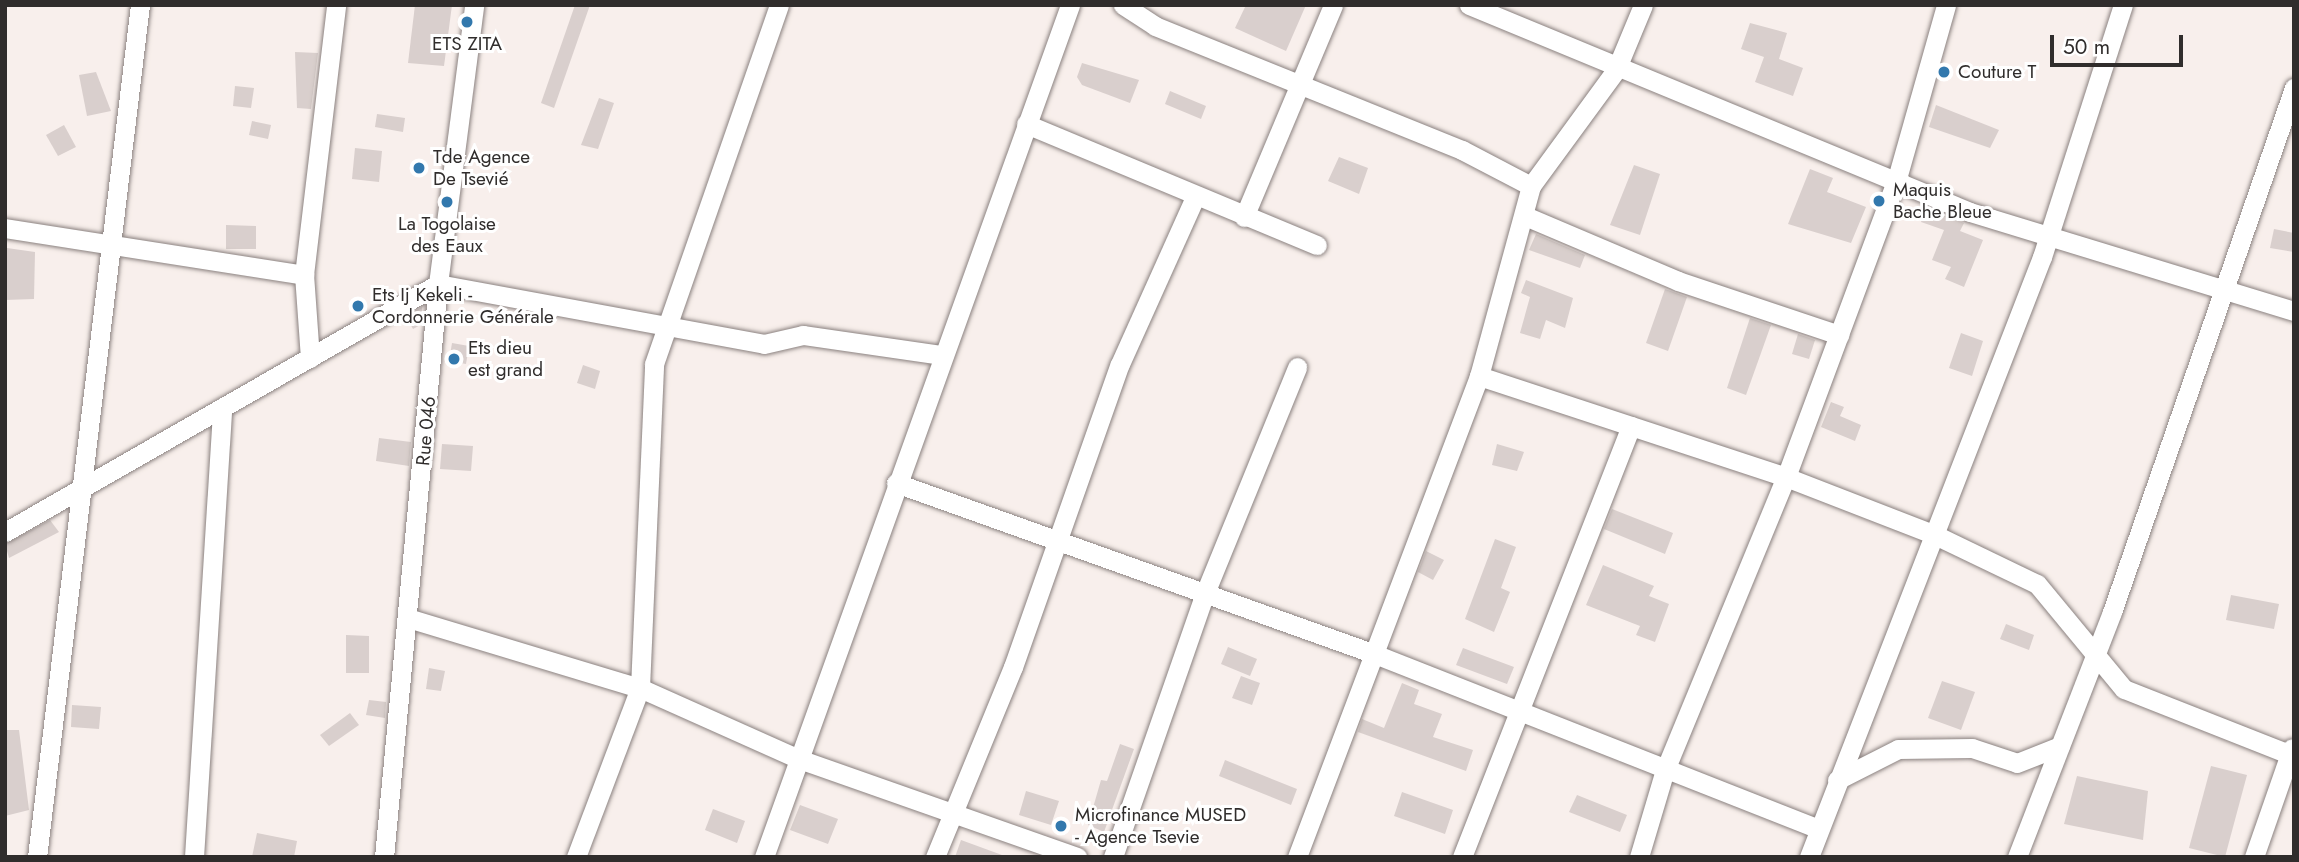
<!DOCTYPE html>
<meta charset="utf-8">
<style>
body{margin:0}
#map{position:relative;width:2299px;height:862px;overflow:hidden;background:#f8efec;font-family:Jost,sans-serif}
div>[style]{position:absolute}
.building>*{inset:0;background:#d9cfcd}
.roads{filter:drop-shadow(0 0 2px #8a817f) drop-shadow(0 0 2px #8a817f)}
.street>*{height:19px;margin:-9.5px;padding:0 9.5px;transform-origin:9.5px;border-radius:9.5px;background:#fff}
.dots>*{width:19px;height:19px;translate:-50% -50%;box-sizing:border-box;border:4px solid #fff;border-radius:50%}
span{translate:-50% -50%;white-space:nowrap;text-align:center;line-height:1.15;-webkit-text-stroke:6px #fff;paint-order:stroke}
.poi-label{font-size:19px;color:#302d2c}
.left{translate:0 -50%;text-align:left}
.street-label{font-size:19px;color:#302d2c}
.frame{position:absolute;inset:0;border:7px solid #302d2c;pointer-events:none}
.scale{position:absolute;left:2050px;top:35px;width:133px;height:32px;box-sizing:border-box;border:4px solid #302d2c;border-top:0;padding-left:9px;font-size:21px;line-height:24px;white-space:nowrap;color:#302d2c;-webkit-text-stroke:5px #fff;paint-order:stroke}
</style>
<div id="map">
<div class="building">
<div style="clip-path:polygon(415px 5px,452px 5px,444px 66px,408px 63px)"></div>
<div style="clip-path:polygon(575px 5px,590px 5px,554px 108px,541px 103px)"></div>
<div style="clip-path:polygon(1246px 5px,1306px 5px,1286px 51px,1235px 28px)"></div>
<div style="clip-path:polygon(1750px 23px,1787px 33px,1779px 59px,1803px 68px,1793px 96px,1755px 82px,1764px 57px,1741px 49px)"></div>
<div style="clip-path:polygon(295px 52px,318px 53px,311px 109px,297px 108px)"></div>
<div style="clip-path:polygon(1082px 63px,1139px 80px,1130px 103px,1082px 85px,1077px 77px)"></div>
<div style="clip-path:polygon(96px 72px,111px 111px,87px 116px,79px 75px)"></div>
<div style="clip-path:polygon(235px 86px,254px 88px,251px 108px,233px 106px)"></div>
<div style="clip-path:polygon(1170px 91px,1206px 106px,1201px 119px,1165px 104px)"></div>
<div style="clip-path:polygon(599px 98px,614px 103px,598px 149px,581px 145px)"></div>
<div style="clip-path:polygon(1936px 105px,1999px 130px,1990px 148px,1929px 127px)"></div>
<div style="clip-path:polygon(377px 114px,405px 118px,403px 132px,375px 127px)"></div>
<div style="clip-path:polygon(252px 121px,271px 125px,268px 139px,249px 135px)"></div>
<div style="clip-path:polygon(64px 125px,76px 147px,58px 156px,46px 135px)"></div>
<div style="clip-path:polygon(355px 148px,382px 151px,379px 182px,352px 179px)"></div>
<div style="clip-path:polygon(1339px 157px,1368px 168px,1359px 194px,1328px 181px)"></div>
<div style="clip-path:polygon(1634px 165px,1660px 174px,1640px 235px,1610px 225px)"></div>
<div style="clip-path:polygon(1810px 169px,1833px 178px,1827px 192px,1866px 207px,1851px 243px,1788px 224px)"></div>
<div style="clip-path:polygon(1926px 208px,1964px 223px,1960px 231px,1983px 240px,1964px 287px,1945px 279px,1951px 267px,1932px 260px,1944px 230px,1921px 222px)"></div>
<div style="clip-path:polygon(226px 225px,256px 226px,256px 249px,226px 249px)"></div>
<div style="clip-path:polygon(2274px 229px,2294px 233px,2294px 252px,2270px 248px)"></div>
<div style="clip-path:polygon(1536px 234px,1585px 255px,1580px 268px,1529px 250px)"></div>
<div style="clip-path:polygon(7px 248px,35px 252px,34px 299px,5px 300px)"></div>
<div style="clip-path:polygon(1526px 280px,1573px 298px,1565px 328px,1546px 320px,1540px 339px,1520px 333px,1530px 297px,1521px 293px)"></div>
<div style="clip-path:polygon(1665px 289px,1687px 297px,1668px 351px,1646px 343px)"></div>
<div style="clip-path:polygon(422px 307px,422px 324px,413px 329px,406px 316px)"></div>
<div style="clip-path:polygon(1750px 318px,1771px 325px,1746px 395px,1727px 388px)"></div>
<div style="clip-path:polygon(1961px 333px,1983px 341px,1972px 376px,1949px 368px)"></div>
<div style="clip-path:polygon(1798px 334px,1815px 340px,1809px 359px,1792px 354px)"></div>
<div style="clip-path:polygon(452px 343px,469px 346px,466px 364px,449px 361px)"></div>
<div style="clip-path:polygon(583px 365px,600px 371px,595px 389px,577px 383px)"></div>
<div style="clip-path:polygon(1831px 402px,1844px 407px,1840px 416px,1861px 425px,1855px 441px,1821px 427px)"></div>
<div style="clip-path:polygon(379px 438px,411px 442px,409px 466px,376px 461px)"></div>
<div style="clip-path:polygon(442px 444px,473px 446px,471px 471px,440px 469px)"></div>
<div style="clip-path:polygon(1497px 444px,1524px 452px,1517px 471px,1492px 465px)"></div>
<div style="clip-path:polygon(1612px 509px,1673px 533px,1665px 554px,1604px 529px)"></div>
<div style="clip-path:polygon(50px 520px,59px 532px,9px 558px,5px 544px)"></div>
<div style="clip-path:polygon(1495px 539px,1516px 547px,1501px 588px,1510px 592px,1494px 632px,1465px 619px)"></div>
<div style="clip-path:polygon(1426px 551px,1444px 560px,1433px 580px,1418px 572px)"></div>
<div style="clip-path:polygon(1603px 565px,1654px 586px,1649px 596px,1669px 604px,1655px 642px,1636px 635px,1640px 626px,1586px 605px)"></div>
<div style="clip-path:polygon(2231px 595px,2279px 604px,2274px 629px,2226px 620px)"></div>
<div style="clip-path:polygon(2006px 624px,2034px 635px,2029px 650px,2000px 639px)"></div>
<div style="clip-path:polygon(346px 635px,369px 636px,369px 673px,346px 673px)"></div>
<div style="clip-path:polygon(1228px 647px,1257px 659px,1250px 676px,1221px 664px)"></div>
<div style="clip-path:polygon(1463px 648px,1514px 667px,1507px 684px,1456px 665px)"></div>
<div style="clip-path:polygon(429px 668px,445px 671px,441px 691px,426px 689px)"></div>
<div style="clip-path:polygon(1241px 676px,1260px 683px,1252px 705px,1232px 698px)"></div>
<div style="clip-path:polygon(1942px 681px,1975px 692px,1961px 730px,1928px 718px)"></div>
<div style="clip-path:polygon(1402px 683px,1419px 690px,1414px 704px,1442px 714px,1433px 737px,1473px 750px,1466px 771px,1358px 732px,1362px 719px,1384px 728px)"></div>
<div style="clip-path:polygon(369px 700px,386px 702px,385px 718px,366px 715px)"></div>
<div style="clip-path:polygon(72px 705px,101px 707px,99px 729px,71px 727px)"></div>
<div style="clip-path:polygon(350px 713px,359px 725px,329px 746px,320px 735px)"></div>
<div style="clip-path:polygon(5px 730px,19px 730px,29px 810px,5px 816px)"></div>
<div style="clip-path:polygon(1120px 744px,1134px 749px,1104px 832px,1088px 825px,1101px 780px,1107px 781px)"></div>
<div style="clip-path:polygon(1225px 760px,1297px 789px,1291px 805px,1219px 776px)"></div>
<div style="clip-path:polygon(2211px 766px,2247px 775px,2225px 857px,2189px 848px)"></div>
<div style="clip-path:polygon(2077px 776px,2148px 791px,2143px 840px,2064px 824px)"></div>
<div style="clip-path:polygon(1026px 791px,1059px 801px,1051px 825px,1019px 815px)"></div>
<div style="clip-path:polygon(1402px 792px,1453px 810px,1445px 834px,1394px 816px)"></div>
<div style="clip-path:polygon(1577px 795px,1627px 815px,1620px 832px,1569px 812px)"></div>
<div style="clip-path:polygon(800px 805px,838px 819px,828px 844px,790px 830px)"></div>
<div style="clip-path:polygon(713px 809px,745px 821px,737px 843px,705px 830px)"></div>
<div style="clip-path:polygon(257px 833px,297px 841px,294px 857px,252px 857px)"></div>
<div style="clip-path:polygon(961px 840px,1002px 855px,1002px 857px,955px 857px)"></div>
</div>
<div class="roads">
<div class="street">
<div style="left:1123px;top:5px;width:38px;rotate:33deg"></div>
<div style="left:1155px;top:26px;width:331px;rotate:22deg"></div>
<div style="left:1462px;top:150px;width:78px;rotate:27.6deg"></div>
<div style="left:1469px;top:5px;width:542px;rotate:22.45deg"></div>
<div style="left:1970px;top:212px;width:339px;rotate:17deg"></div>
<div style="left:1026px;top:124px;width:315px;rotate:22.6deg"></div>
<div style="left:1525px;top:216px;width:166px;rotate:23deg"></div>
<div style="left:1678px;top:281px;width:170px;rotate:18.5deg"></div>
<div style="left:1244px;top:217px;width:230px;rotate:-67.2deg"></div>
<div style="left:5px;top:228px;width:303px;rotate:8.9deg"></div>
<div style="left:310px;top:358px;width:83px;rotate:-94.1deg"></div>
<div style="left:304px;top:275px;width:272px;rotate:-83.2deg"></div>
<div style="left:1479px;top:376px;width:323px;rotate:18.2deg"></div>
<div style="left:1786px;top:477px;width:158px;rotate:21.2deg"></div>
<div style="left:1933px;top:534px;width:115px;rotate:25.7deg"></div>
<div style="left:2037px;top:584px;width:136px;rotate:50.4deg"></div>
<div style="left:2124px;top:689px;width:183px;rotate:21.5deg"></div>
<div style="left:896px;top:483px;width:505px;rotate:19.65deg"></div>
<div style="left:1372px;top:653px;width:479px;rotate:21.5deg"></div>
<div style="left:5px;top:532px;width:499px;rotate:-29.8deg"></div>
<div style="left:438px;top:284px;width:331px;rotate:10.4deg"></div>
<div style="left:764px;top:344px;width:40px;rotate:-13deg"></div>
<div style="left:803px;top:335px;width:140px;rotate:8.2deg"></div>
<div style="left:411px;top:619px;width:239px;rotate:16.8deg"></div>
<div style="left:640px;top:688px;width:174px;rotate:24.1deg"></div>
<div style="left:799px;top:759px;width:295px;rotate:19.4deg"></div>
<div style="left:1837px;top:780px;width:68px;rotate:-26.9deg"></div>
<div style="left:1898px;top:749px;width:74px;rotate:-0.8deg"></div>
<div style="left:1972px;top:748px;width:47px;rotate:18.4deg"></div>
<div style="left:2017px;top:763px;width:46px;rotate:-21.6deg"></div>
<div style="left:37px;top:857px;width:858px;rotate:-83.11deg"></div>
<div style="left:194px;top:857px;width:450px;rotate:-86.4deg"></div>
<div style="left:384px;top:857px;width:576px;rotate:-84.62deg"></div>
<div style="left:438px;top:284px;width:281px;rotate:-82.6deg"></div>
<div style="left:576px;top:857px;width:181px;rotate:-69.3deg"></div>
<div style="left:640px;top:688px;width:324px;rotate:-87.5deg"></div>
<div style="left:654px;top:364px;width:380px;rotate:-70.8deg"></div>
<div style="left:764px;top:857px;width:905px;rotate:-70.24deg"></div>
<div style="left:935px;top:857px;width:205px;rotate:-67.7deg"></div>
<div style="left:1013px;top:667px;width:321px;rotate:-70.6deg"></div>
<div style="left:1120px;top:364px;width:181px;rotate:-65.8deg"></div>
<div style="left:1113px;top:857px;width:280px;rotate:-70.8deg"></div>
<div style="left:1205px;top:593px;width:244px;rotate:-67.8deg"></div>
<div style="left:1297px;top:857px;width:514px;rotate:-69.27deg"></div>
<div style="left:1479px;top:376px;width:197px;rotate:-74.7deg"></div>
<div style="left:1531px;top:186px;width:144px;rotate:-53.8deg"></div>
<div style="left:1616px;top:70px;width:70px;rotate:-67.4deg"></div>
<div style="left:1462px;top:857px;width:463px;rotate:-68.6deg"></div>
<div style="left:1639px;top:857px;width:91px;rotate:-73.4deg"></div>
<div style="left:1665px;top:770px;width:317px;rotate:-67.6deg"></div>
<div style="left:1786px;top:477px;width:315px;rotate:-69.6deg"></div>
<div style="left:1896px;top:182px;width:184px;rotate:-74.2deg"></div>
<div style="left:1809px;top:857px;width:644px;rotate:-68.78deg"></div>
<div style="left:2042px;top:257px;width:265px;rotate:-72.2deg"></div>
<div style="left:2017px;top:857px;width:263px;rotate:-68.8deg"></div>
<div style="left:2112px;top:612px;width:555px;rotate:-70.85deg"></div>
<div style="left:2254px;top:857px;width:115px;rotate:-70.8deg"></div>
</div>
</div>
<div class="dots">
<div style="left:467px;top:22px;background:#3278ad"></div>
<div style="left:1944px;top:72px;background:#3278ad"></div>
<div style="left:419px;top:168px;background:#3278ad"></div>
<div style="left:1879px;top:201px;background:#3278ad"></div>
<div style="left:447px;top:202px;background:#3278ad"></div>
<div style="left:358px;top:306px;background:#3278ad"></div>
<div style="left:454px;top:359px;background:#3278ad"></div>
<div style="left:1061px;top:826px;background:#3278ad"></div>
</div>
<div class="poi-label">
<span style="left:467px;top:44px">ETS ZITA</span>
<span class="left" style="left:1958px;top:72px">Couture T</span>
<span class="left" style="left:433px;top:168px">Tde Agence<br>De Tsevié</span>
<span class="left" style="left:1893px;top:201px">Maquis<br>Bache Bleue</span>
<span style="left:447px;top:235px">La Togolaise<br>des Eaux</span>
<span class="left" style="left:372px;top:306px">Ets Ij Kekeli -<br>Cordonnerie Générale</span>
<span class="left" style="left:468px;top:359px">Ets dieu<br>est grand</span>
<span class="left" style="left:1075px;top:826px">Microfinance MUSED<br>- Agence Tsevie</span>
</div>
<div class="street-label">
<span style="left:426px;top:431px;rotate:-85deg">Rue 046</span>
</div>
<div class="frame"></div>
<div class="scale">50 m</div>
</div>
